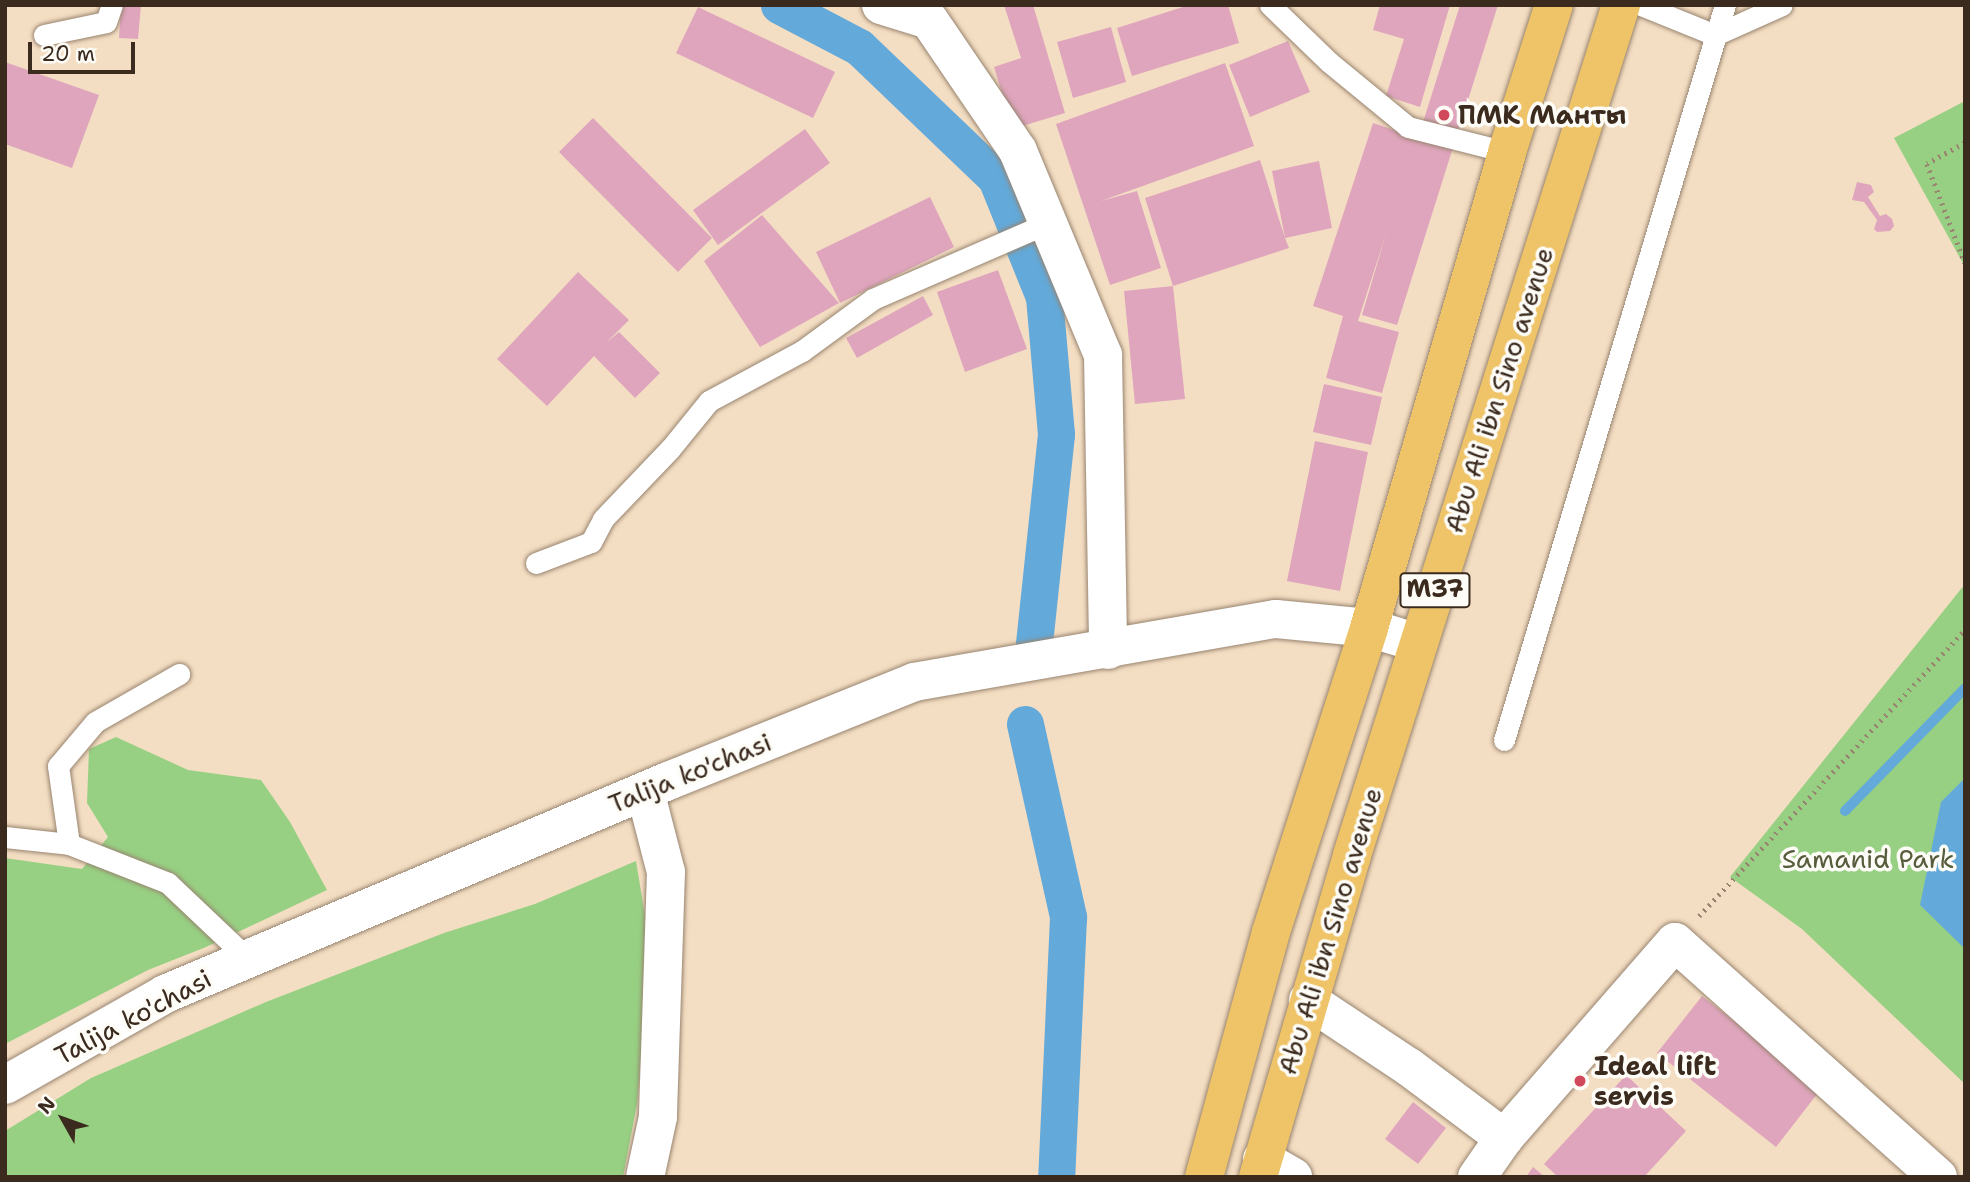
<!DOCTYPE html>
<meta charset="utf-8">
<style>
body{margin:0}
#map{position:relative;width:1970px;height:1182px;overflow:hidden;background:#f4dec3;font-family:"Shantell Sans",sans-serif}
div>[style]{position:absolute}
.green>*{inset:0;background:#97d083}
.water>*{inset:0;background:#63a9d9}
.stream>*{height:10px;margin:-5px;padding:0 5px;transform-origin:5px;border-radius:5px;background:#63a9d9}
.canal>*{height:37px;margin:-18.5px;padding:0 18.5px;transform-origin:18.5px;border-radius:18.5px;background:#63a9d9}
.building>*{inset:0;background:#dfa5bd}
.path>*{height:4.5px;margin-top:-2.25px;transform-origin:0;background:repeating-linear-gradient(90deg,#988470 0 2px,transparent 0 7px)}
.roads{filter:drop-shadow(0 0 2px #988470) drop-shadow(0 0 2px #988470)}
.service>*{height:21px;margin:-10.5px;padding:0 10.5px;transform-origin:10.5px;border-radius:10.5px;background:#fff}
.minor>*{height:38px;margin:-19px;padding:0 19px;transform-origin:19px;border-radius:19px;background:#fff}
.tertiary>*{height:38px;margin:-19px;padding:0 19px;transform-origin:19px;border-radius:19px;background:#fff}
.primary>*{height:38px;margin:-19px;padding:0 19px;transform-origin:19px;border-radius:19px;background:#efc469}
.dots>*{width:19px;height:19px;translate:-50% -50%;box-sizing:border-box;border:4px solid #fdfcf7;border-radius:50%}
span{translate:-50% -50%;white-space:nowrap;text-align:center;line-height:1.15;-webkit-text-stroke:7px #fdfcf7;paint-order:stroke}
.shield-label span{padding:2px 5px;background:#fdfcf7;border:2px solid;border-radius:5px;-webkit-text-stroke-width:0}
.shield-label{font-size:24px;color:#3b2a1e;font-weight:700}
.poi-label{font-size:26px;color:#3b2a1e;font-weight:700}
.left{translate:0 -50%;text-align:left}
.street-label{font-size:26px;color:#3b2a1e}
.park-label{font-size:26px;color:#575c3c}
.frame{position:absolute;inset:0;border:7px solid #3b2a1e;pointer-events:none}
.north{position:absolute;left:28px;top:1084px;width:70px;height:70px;-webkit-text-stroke:5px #fdfcf7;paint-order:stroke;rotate:310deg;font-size:19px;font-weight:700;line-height:28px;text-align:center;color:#3b2a1e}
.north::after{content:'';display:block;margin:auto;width:24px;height:32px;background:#3b2a1e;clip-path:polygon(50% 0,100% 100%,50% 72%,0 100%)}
.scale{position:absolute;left:28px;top:42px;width:107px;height:32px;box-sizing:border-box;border:4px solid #3b2a1e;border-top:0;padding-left:9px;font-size:21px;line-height:24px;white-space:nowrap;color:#3b2a1e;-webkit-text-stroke:5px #fdfcf7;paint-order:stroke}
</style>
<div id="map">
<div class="green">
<div style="clip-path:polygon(1965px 101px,1965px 267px,1894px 138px)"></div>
<div style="clip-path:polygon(1965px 584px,1965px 1084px,1802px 929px,1730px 877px)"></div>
<div style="clip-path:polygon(116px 737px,188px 770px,261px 780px,290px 822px,327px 890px,206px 947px,148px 970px,5px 1044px,5px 858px,82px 869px,108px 837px,87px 803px,89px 749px)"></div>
<div style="clip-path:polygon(636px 861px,651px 952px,637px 1104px,623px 1177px,5px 1177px,5px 1131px,91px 1078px,266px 1002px,444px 933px,535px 904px)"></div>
</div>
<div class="water">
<div style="clip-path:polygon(1965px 778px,1965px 949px,1920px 905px,1941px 802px)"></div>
</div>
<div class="stream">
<div style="left:1845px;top:811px;width:172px;rotate:-45.7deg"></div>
</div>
<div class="canal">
<div style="left:779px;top:5px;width:90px;rotate:27.7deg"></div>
<div style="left:859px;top:47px;width:190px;rotate:43.7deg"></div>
<div style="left:996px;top:178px;width:128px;rotate:68deg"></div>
<div style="left:1044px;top:297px;width:138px;rotate:85deg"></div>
<div style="left:1056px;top:434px;width:212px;rotate:96deg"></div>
<div style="left:1025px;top:724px;width:198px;rotate:77.4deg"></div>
<div style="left:1068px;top:917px;width:260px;rotate:92.6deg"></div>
</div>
<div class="building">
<div style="clip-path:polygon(121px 5px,141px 5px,138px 39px,119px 38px)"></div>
<div style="clip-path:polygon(1004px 5px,1033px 5px,1065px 113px,1013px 129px,994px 67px,1021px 58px)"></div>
<div style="clip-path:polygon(1189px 5px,1228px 5px,1239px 43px,1132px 76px,1117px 28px)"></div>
<div style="clip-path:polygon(1380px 5px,1450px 5px,1420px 107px,1386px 96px,1404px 39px,1373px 30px)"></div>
<div style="clip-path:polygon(1460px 5px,1498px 5px,1397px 325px,1362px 315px,1386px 234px,1358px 321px,1399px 332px,1382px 393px,1326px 378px,1343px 316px,1313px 306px,1373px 123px,1418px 138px)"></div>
<div style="clip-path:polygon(698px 7px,835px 72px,813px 118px,676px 53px)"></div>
<div style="clip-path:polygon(1111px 27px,1126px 82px,1073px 98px,1057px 42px)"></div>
<div style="clip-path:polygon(1288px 41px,1310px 92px,1250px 117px,1229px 65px)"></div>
<div style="clip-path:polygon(5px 62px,99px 95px,72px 168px,5px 144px)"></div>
<div style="clip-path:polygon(1225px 63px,1254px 146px,1101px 201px,1137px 191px,1161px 268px,1110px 285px,1056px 124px)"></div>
<div style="clip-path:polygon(593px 118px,712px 238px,678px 272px,559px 152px)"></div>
<div style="clip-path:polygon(805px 129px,830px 163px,718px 245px,693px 210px)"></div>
<div style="clip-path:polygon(1260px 160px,1285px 238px,1272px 171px,1319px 161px,1332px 228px,1285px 238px,1289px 248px,1173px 286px,1145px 198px)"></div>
<div style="clip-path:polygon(1857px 182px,1871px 185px,1874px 192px,1868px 197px,1880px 216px,1886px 214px,1892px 219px,1894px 226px,1890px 231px,1877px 232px,1874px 229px,1877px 220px,1864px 202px,1852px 200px)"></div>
<div style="clip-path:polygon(930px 197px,954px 247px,840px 303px,816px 252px)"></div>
<div style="clip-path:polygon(762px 215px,839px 303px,760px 347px,704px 261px)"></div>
<div style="clip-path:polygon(998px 270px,1027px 349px,965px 372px,937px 292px)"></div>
<div style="clip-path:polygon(578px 272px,629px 320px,606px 343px,619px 332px,660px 373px,635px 398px,594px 356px,547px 406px,497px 359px)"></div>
<div style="clip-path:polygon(1173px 286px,1185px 399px,1135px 404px,1124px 291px)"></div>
<div style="clip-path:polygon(923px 296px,933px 315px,857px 358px,846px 338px)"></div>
<div style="clip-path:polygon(1324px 384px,1382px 397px,1371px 445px,1313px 432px)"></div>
<div style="clip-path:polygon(1315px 441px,1368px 452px,1340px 591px,1287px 581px)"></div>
<div style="clip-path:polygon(1702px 996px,1821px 1089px,1776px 1147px,1657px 1053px)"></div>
<div style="clip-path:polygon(1626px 1075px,1686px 1131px,1644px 1177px,1558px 1177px,1544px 1164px)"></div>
<div style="clip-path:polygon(1413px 1102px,1446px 1128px,1418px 1164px,1385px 1139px)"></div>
<div style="clip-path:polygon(1533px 1167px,1545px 1177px,1526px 1177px)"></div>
</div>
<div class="path">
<div style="left:1965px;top:143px;width:43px;rotate:151.1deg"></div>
<div style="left:1927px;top:164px;width:106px;rotate:69deg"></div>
<div style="left:1699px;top:916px;width:391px;rotate:-47.1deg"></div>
</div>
<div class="roads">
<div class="service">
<div style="left:1270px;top:5px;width:82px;rotate:44deg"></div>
<div style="left:1329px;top:62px;width:102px;rotate:39.4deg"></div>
<div style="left:1408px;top:127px;width:102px;rotate:14.2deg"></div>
<div style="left:1641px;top:5px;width:80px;rotate:22.1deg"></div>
<div style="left:1715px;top:35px;width:73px;rotate:-24.1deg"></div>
<div style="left:44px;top:35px;width:63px;rotate:-11.8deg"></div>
<div style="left:106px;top:22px;width:18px;rotate:-71deg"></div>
<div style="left:536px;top:563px;width:59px;rotate:-20.9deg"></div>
<div style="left:591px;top:542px;width:26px;rotate:-62deg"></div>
<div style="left:603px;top:519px;width:97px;rotate:-46.3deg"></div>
<div style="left:670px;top:449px;width:62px;rotate:-50.9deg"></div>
<div style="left:709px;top:401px;width:106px;rotate:-28.3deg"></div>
<div style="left:802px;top:351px;width:88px;rotate:-36.2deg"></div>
<div style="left:873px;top:299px;width:191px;rotate:-23.5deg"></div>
<div style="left:1504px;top:740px;width:768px;rotate:-73.27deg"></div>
<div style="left:5px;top:837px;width:64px;rotate:6.2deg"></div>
<div style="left:69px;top:844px;width:106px;rotate:21.5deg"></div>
<div style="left:168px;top:883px;width:110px;rotate:43.5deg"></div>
<div style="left:69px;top:844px;width:79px;rotate:-98deg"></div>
<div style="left:58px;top:766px;width:57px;rotate:-49.9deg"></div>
<div style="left:95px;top:722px;width:97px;rotate:-29.7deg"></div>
</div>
<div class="minor">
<div style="left:881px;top:5px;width:50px;rotate:17.4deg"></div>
<div style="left:929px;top:20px;width:158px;rotate:55.8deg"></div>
<div style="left:1018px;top:151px;width:221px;rotate:67.4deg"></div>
<div style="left:1103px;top:355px;width:295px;rotate:89deg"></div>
<div style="left:645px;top:791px;width:84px;rotate:75.5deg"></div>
<div style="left:666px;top:872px;width:245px;rotate:91.9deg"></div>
<div style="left:658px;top:1117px;width:61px;rotate:102.2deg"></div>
<div style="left:1308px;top:1000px;width:121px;rotate:33.6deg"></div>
<div style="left:1409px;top:1067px;width:119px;rotate:36.8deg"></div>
<div style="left:1262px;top:1159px;width:36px;rotate:30deg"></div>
<div style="left:1477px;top:1177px;width:47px;rotate:-55.3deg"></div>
<div style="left:1504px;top:1138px;width:260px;rotate:-48.9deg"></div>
<div style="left:1675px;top:942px;width:353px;rotate:41.8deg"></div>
</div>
<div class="tertiary">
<div style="left:5px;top:1085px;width:184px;rotate:-29.6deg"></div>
<div style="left:165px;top:994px;width:546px;rotate:-22.95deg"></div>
<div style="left:668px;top:781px;width:265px;rotate:-21.9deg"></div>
<div style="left:914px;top:682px;width:367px;rotate:-9.9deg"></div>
<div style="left:1276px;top:619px;width:93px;rotate:5.5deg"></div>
<div style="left:1369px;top:628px;width:51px;rotate:17deg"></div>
</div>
<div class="primary">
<div style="left:1204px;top:1177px;width:254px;rotate:-74.7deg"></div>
<div style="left:1271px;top:932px;width:319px;rotate:-72.1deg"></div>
<div style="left:1369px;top:628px;width:496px;rotate:-73.8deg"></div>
<div style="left:1507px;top:152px;width:154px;rotate:-72.3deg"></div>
<div style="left:1258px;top:1177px;width:335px;rotate:-73.7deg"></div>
<div style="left:1352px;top:855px;width:892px;rotate:-72.44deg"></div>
</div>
</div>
<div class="dots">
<div style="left:1444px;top:115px;background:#d1495b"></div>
<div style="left:1580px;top:1081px;background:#d1495b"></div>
</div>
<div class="shield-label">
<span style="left:1435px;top:590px">M37</span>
</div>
<div class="poi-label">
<span class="left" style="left:1458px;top:115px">ПМК Манты</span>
<span class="left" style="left:1594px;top:1081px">Ideal lift<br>servis</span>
</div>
<div class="street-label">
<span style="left:1499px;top:390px;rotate:-72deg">Abu Ali ibn Sino avenue</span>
<span style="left:690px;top:773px;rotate:-22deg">Talija ko'chasi</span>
<span style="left:1330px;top:931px;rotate:-73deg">Abu Ali ibn Sino avenue</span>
<span style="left:133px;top:1017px;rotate:-28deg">Talija ko'chasi</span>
</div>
<div class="park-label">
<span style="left:1868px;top:859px">Samanid Park</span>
</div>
<div class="frame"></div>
<div class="north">N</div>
<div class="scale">20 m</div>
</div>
